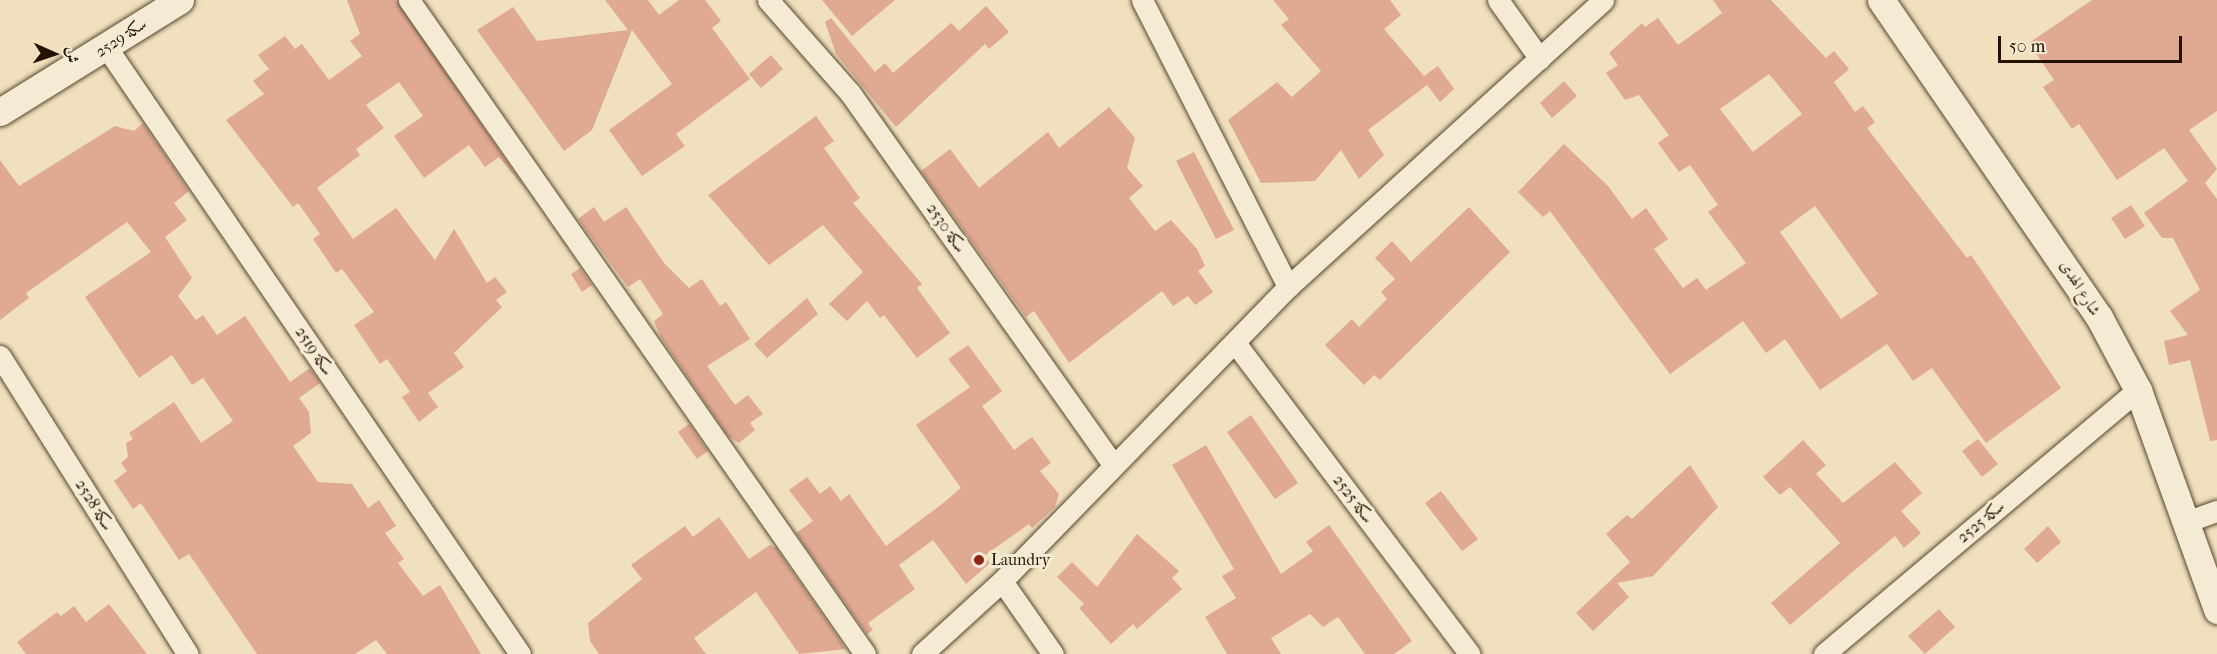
<!DOCTYPE html>
<meta charset="utf-8">
<style>
body{margin:0}
#map{position:relative;width:2217px;height:654px;overflow:hidden;background:#f0e0bd;font-family:"IM FELL French Canon",Amiri,serif}
div>[style]{position:absolute}
.building>*{inset:0;background:#e0a991}
.roads{filter:drop-shadow(0 0 2px #56462f) drop-shadow(0 0 2px #56462f)}
.minor>*{height:21px;margin:-10.5px;padding:0 10.5px;transform-origin:10.5px;border-radius:10.5px;background:#f5ebd4}
.tertiary>*{height:27px;margin:-13.5px;padding:0 13.5px;transform-origin:13.5px;border-radius:13.5px;background:#f5ebd4}
.dots>*{width:16px;height:16px;translate:-50% -50%;box-sizing:border-box;border:3px solid #f5ebd4;border-radius:50%}
span{translate:-50% -50%;white-space:nowrap;text-align:center;line-height:1.15;-webkit-text-stroke:6px #f5ebd4;paint-order:stroke}
.street-label{font-size:16px;color:#221300}
.poi-label{font-size:16px;color:#221300}
.left{translate:0 -50%;text-align:left}
.north{position:absolute;left:24px;top:24px;width:60px;height:60px;-webkit-text-stroke:4px #f5ebd4;paint-order:stroke;rotate:93deg;font-size:16px;font-weight:700;line-height:24px;text-align:center;color:#221300}
.north::after{content:'';display:block;margin:auto;width:21px;height:27px;background:#221300;clip-path:polygon(50% 0,100% 100%,50% 72%,0 100%)}
.scale{position:absolute;left:1998px;top:36px;width:184px;height:27px;box-sizing:border-box;border:3px solid #221300;border-top:0;padding-left:8px;font-size:18px;line-height:21px;white-space:nowrap;color:#221300;-webkit-text-stroke:4px #f5ebd4;paint-order:stroke}
</style>
<div id="map">
<div class="building">
<div style="clip-path:polygon(347px 0,396px 0,527px 191px,499px 157px,485px 167px,469px 145px,424px 178px,394px 136px,423px 116px,399px 82px,366px 105px,384px 128px,356px 149px,360px 155px,317px 188px,353px 239px,396px 208px,435px 260px,454px 229px,487px 283px,495px 277px,507px 292px,496px 300px,502px 307px,454px 353px,464px 367px,428px 393px,438px 407px,419px 422px,402px 397px,410px 392px,387px 359px,380px 364px,354px 325px,374px 312px,342px 269px,336px 273px,313px 239px,320px 234px,298px 203px,293px 207px,226px 120px,264px 94px,253px 81px,269px 69px,258px 55px,285px 36px,295px 49px,302px 44px,329px 80px,362px 56px,350px 41px,360px 34px)"></div>
<div style="clip-path:polygon(605px 0,648px 0,659px 15px,679px 0,705px 0,721px 21px,712px 28px,750px 79px,676px 134px,685px 146px,642px 176px,609px 130px,672px 84px,632px 30px,592px 130px,564px 151px,477px 30px,513px 7px,537px 41px,628px 30px)"></div>
<div style="clip-path:polygon(822px 0,895px 0,852px 36px)"></div>
<div style="clip-path:polygon(1273px 0,1390px 0,1401px 15px,1384px 29px,1424px 76px,1438px 66px,1454px 89px,1440px 102px,1427px 85px,1368px 130px,1384px 155px,1359px 179px,1341px 150px,1315px 181px,1261px 183px,1228px 120px,1277px 82px,1292px 97px,1321px 71px,1281px 25px,1289px 19px)"></div>
<div style="clip-path:polygon(evenodd,1713px 0,1771px 0,1826px 58px,1834px 51px,1849px 69px,1834px 82px,1855px 112px,1863px 106px,1875px 122px,1867px 128px,1967px 258px,1971px 255px,2061px 388px,1986px 443px,1932px 368px,1913px 381px,1887px 344px,1820px 390px,1785px 339px,1766px 353px,1743px 321px,1670px 374px,1550px 211px,1543px 217px,1518px 192px,1564px 144px,1608px 186px,1632px 219px,1646px 208px,1668px 239px,1654px 249px,1683px 288px,1697px 278px,1706px 290px,1746px 263px,1708px 212px,1718px 205px,1690px 165px,1679px 172px,1658px 143px,1669px 135px,1639px 95px,1625px 100px,1606px 73px,1618px 65px,1609px 53px,1642px 23px,1645px 27px,1658px 18px,1678px 45px,1722px 13px,1713px 0,1769px 74px,1802px 114px,1753px 152px,1720px 109px,1769px 74px,1713px 0,1815px 206px,1878px 294px,1841px 319px,1780px 232px,1815px 206px)"></div>
<div style="clip-path:polygon(2092px 0,2217px 0,2217px 111px,2189px 130px,2217px 169px,2205px 183px,2217px 199px,2217px 440px,2210px 441px,2190px 360px,2169px 365px,2164px 341px,2188px 335px,2170px 311px,2200px 290px,2173px 238px,2162px 238px,2144px 213px,2188px 181px,2164px 148px,2117px 180px,2079px 124px,2072px 129px,2043px 87px,2054px 80px,2029px 43px)"></div>
<div style="clip-path:polygon(986px 6px,1009px 32px,989px 49px,985px 44px,896px 127px,836px 54px,825px 22px,831px 18px,875px 72px,885px 63px,893px 73px,951px 23px,959px 31px)"></div>
<div style="clip-path:polygon(771px 55px,783px 69px,761px 88px,749px 74px)"></div>
<div style="clip-path:polygon(1564px 81px,1577px 96px,1552px 118px,1540px 103px)"></div>
<div style="clip-path:polygon(1109px 107px,1135px 138px,1127px 168px,1143px 186px,1129px 198px,1155px 231px,1171px 220px,1197px 249px,1205px 266px,1198px 271px,1213px 292px,1195px 305px,1188px 296px,1173px 306px,1162px 291px,1069px 363px,1034px 311px,1026px 317px,921px 171px,950px 149px,979px 188px,1048px 132px,1059px 148px)"></div>
<div style="clip-path:polygon(816px 116px,834px 141px,824px 148px,860px 198px,853px 203px,922px 284px,917px 288px,950px 333px,917px 358px,884px 315px,880px 318px,867px 301px,847px 321px,829px 304px,863px 272px,823px 225px,769px 265px,708px 195px)"></div>
<div style="clip-path:polygon(143px 123px,189px 191px,174px 203px,187px 220px,165px 237px,192px 278px,178px 296px,196px 320px,203px 315px,217px 335px,245px 316px,290px 382px,310px 368px,320px 383px,299px 398px,309px 412px,311px 433px,293px 446px,318px 482px,352px 484px,368px 508px,379px 500px,396px 526px,385px 533px,404px 559px,398px 563px,423px 596px,440px 585px,481px 654px,387px 654px,376px 640px,355px 654px,257px 654px,189px 554px,179px 560px,141px 503px,133px 509px,114px 481px,127px 471px,121px 463px,128px 457px,126px 443px,133px 439px,129px 433px,174px 402px,201px 443px,233px 421px,203px 378px,192px 385px,172px 355px,139px 378px,85px 297px,151px 252px,127px 222px,26px 293px,29px 298px,0 320px,0 160px,19px 186px,115px 126px,134px 131px)"></div>
<div style="clip-path:polygon(1194px 152px,1234px 230px,1216px 239px,1176px 161px)"></div>
<div style="clip-path:polygon(2131px 205px,2145px 226px,2125px 239px,2111px 218px)"></div>
<div style="clip-path:polygon(594px 207px,604px 222px,626px 207px,664px 263px,689px 288px,702px 279px,720px 306px,726px 302px,750px 339px,707px 366px,735px 405px,748px 395px,763px 414px,750px 423px,755px 430px,739px 443px,729px 437px,661px 338px,654px 321px,663px 314px,640px 279px,628px 287px,578px 219px)"></div>
<div style="clip-path:polygon(1469px 207px,1510px 252px,1380px 380px,1374px 375px,1364px 385px,1325px 345px,1352px 319px,1359px 327px,1387px 299px,1381px 292px,1395px 279px,1375px 258px,1392px 241px,1411px 262px)"></div>
<div style="clip-path:polygon(580px 268px,592px 285px,582px 292px,571px 274px)"></div>
<div style="clip-path:polygon(807px 298px,818px 314px,767px 358px,754px 344px)"></div>
<div style="clip-path:polygon(968px 345px,1002px 391px,982px 406px,1014px 450px,1032px 437px,1051px 463px,1040px 471px,1059px 494px,1055px 507px,1032px 528px,1029px 524px,984px 556px,990px 563px,966px 584px,933px 540px,899px 565px,915px 589px,868px 623px,873px 630px,867px 634px,796px 533px,813px 521px,789px 490px,807px 477px,820px 494px,830px 486px,841px 501px,849px 494px,886px 546px,942px 504px,961px 488px,916px 425px,970px 387px,948px 359px)"></div>
<div style="clip-path:polygon(1251px 415px,1298px 483px,1275px 499px,1227px 432px)"></div>
<div style="clip-path:polygon(689px 424px,708px 451px,697px 459px,678px 432px)"></div>
<div style="clip-path:polygon(1978px 439px,1998px 464px,1982px 477px,1962px 451px)"></div>
<div style="clip-path:polygon(1803px 440px,1826px 465px,1816px 474px,1843px 503px,1895px 462px,1922px 493px,1901px 511px,1921px 533px,1904px 548px,1895px 536px,1790px 625px,1771px 603px,1840px 543px,1790px 487px,1780px 495px,1763px 477px)"></div>
<div style="clip-path:polygon(1206px 445px,1281px 574px,1313px 551px,1306px 542px,1329px 525px,1412px 641px,1394px 654px,1365px 654px,1338px 617px,1323px 627px,1310px 614px,1271px 638px,1281px 654px,1227px 654px,1205px 617px,1236px 598px,1222px 576px,1234px 569px,1172px 465px)"></div>
<div style="clip-path:polygon(1690px 465px,1718px 507px,1653px 576px,1617px 583px,1629px 597px,1593px 631px,1576px 613px,1630px 562px,1606px 534px,1627px 515px,1632px 519px)"></div>
<div style="clip-path:polygon(1441px 491px,1478px 539px,1462px 551px,1425px 503px)"></div>
<div style="clip-path:polygon(719px 517px,749px 559px,770px 545px,776px 548px,846px 649px,799px 654px,756px 592px,694px 638px,706px 654px,599px 654px,590px 641px,588px 623px,642px 579px,631px 565px,685px 526px,693px 537px)"></div>
<div style="clip-path:polygon(2048px 526px,2061px 542px,2037px 563px,2024px 549px)"></div>
<div style="clip-path:polygon(1137px 534px,1179px 571px,1172px 578px,1182px 589px,1137px 629px,1133px 624px,1111px 644px,1079px 608px,1084px 604px,1057px 577px,1072px 562px,1097px 587px)"></div>
<div style="clip-path:polygon(109px 604px,147px 654px,26px 654px,17px 642px,57px 612px,61px 616px,74px 606px,86px 622px)"></div>
<div style="clip-path:polygon(1939px 609px,1955px 627px,1925px 654px,1908px 636px)"></div>
</div>
<div class="roads">
<div class="minor">
<div style="left:409px;top:0;width:797px;rotate:55.11deg"></div>
<div style="left:768px;top:0;width:124px;rotate:48.6deg"></div>
<div style="left:850px;top:93px;width:456px;rotate:54.7deg"></div>
<div style="left:1142px;top:0;width:322px;rotate:63deg"></div>
<div style="left:1498px;top:0;width:72px;rotate:54.6deg"></div>
<div style="left:107px;top:48px;width:733px;rotate:55.72deg"></div>
<div style="left:1236px;top:344px;width:388px;rotate:53deg"></div>
<div style="left:0;top:356px;width:352px;rotate:57.8deg"></div>
<div style="left:2186px;top:522px;width:33px;rotate:-20deg"></div>
<div style="left:1002px;top:581px;width:89px;rotate:55.1deg"></div>
<div style="left:922px;top:654px;width:108px;rotate:-42.4deg"></div>
<div style="left:1002px;top:581px;width:410px;rotate:-45.8deg"></div>
<div style="left:1288px;top:287px;width:426px;rotate:-42.3deg"></div>
<div style="left:1824px;top:654px;width:410px;rotate:-40.1deg"></div>
</div>
<div class="tertiary">
<div style="left:1881px;top:0;width:385px;rotate:55.5deg"></div>
<div style="left:2099px;top:317px;width:83px;rotate:61.9deg"></div>
<div style="left:2138px;top:390px;width:234px;rotate:70.2deg"></div>
<div style="left:0;top:112px;width:212px;rotate:-31.9deg"></div>
</div>
</div>
<div class="dots">
<div style="left:979px;top:560px;background:#8f2418"></div>
</div>
<div class="street-label">
<span style="left:121px;top:38px;rotate:-33deg">سكة 2529</span>
<span style="left:946px;top:228px;rotate:55deg">سكة 2530</span>
<span style="left:2080px;top:288px;rotate:58deg">شارع الهدى</span>
<span style="left:314px;top:351px;rotate:56deg">سكة 2519</span>
<span style="left:1353px;top:499px;rotate:53deg">سكة 2525</span>
<span style="left:94px;top:505px;rotate:58deg">سكة 2528</span>
<span style="left:1981px;top:522px;rotate:-40deg">سكة 2525</span>
</div>
<div class="poi-label">
<span class="left" style="left:991px;top:560px">Laundry</span>
</div>
<div class="north">ش</div>
<div class="scale">50 m</div>
</div>
